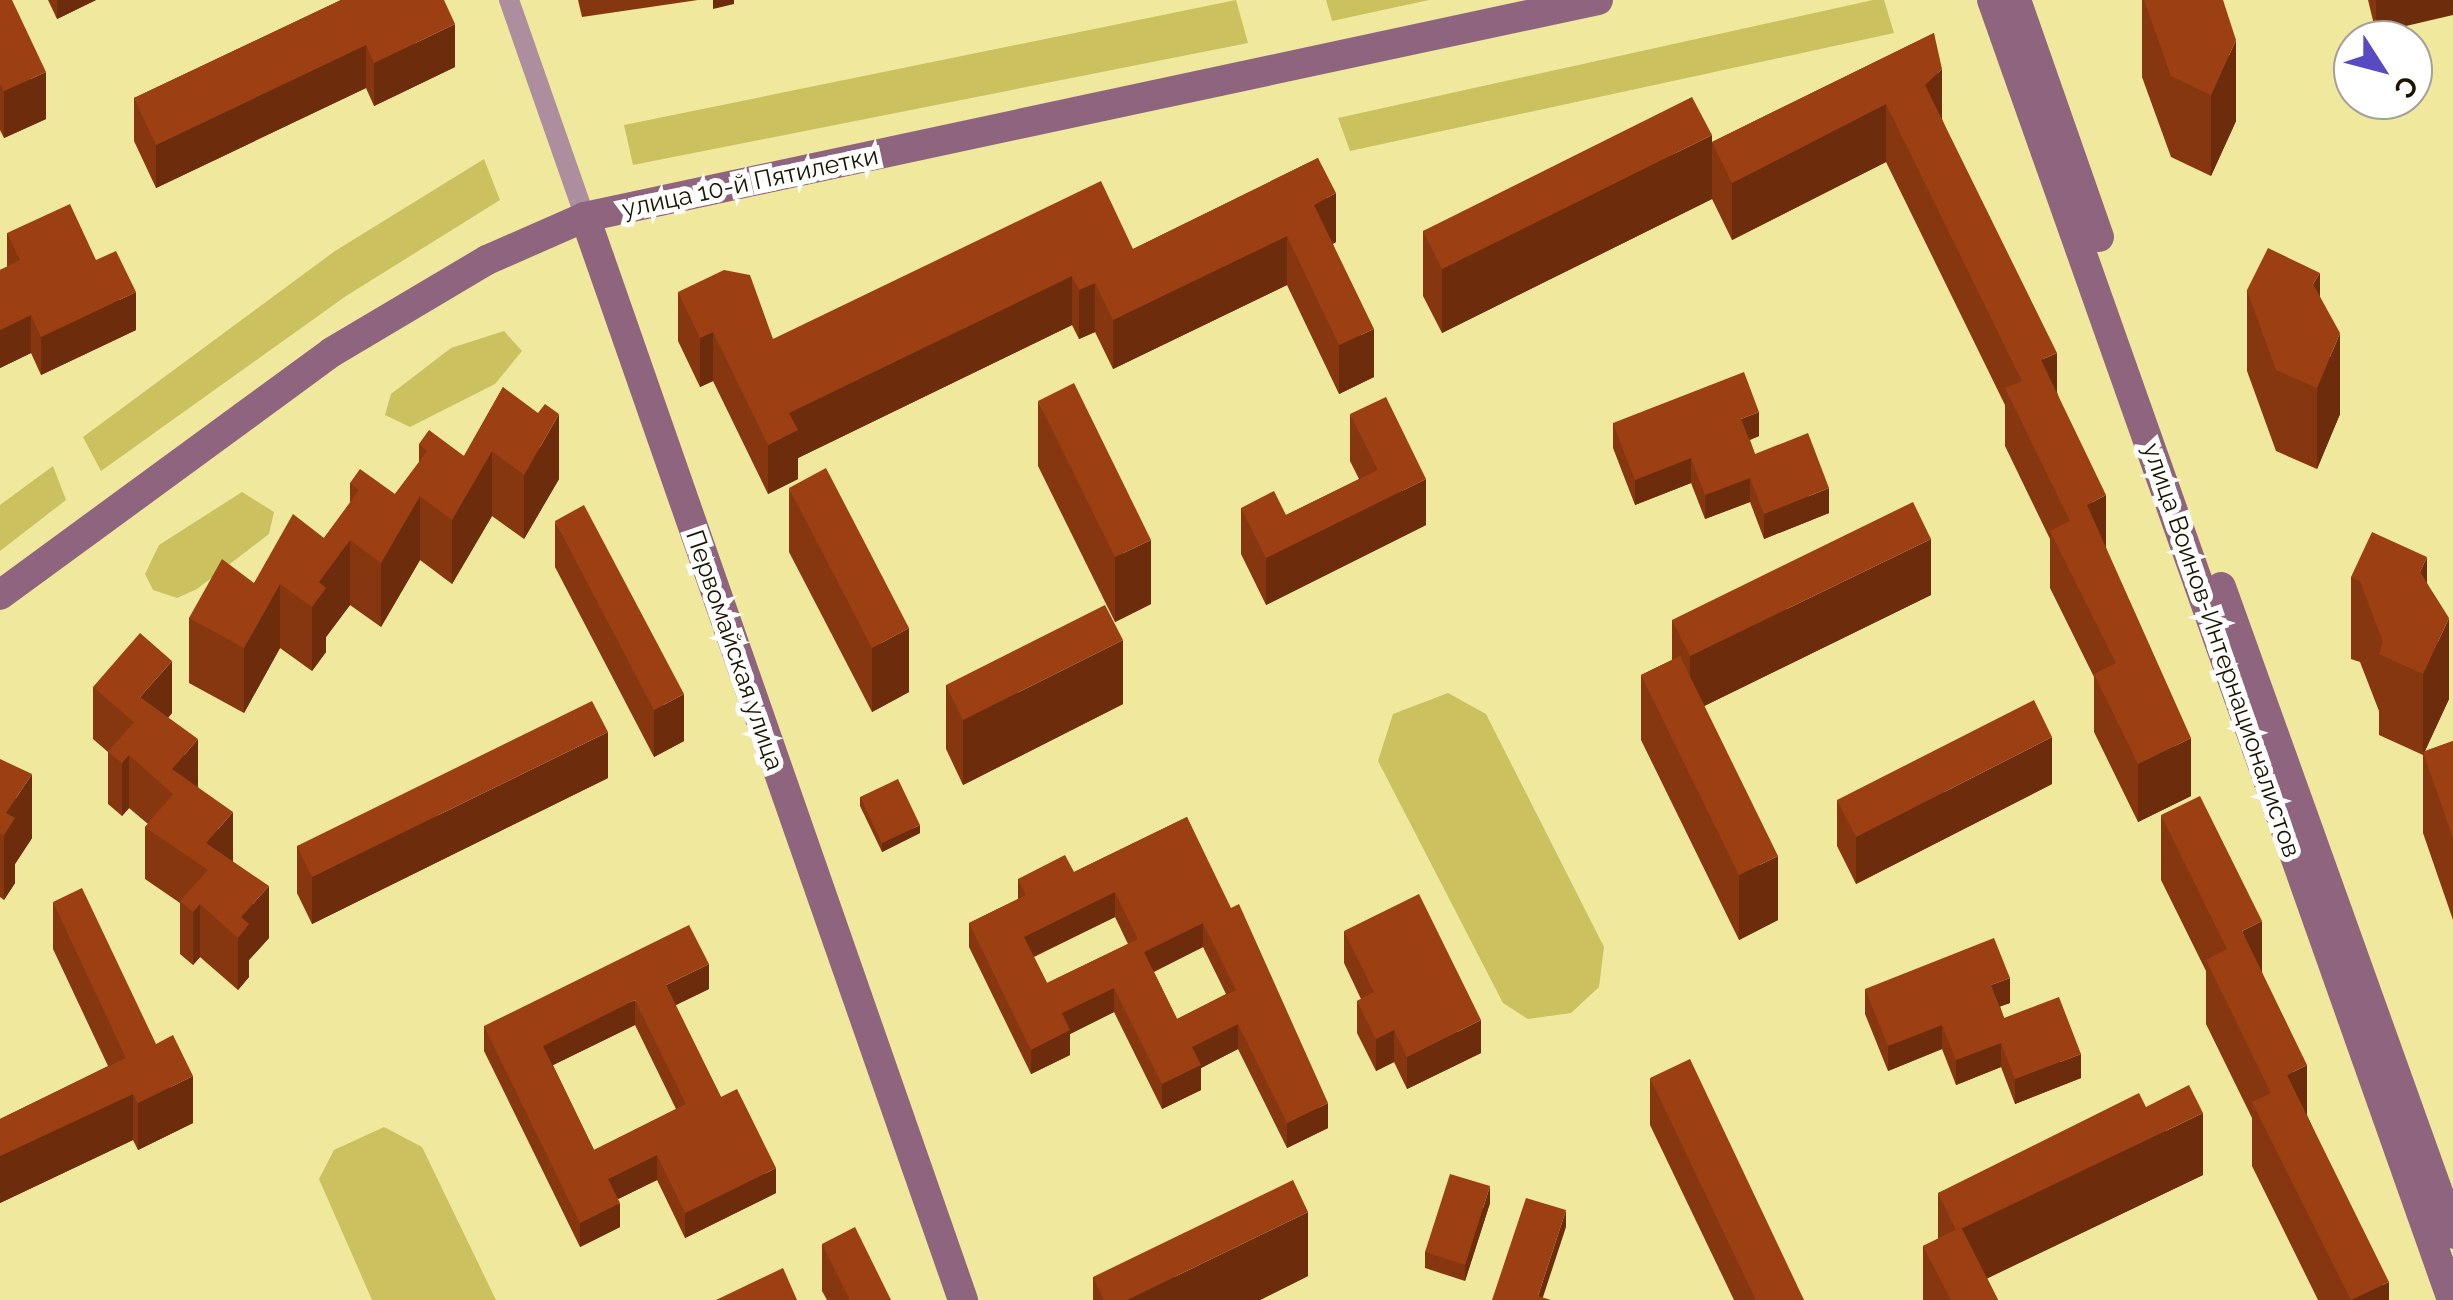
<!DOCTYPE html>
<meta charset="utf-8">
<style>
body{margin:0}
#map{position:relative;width:2453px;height:1300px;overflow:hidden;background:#f0e89c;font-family:Raleway,sans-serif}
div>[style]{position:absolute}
.green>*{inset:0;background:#cbc15f}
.street>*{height:20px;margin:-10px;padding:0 10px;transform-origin:10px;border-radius:10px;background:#ac8e9f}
.secondary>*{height:30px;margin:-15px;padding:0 15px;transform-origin:15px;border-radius:15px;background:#8f647e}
.wall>*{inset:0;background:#863710}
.shaded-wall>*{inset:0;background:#6d2d0d}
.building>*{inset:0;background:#9c4013}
span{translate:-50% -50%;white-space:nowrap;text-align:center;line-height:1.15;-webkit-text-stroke:10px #fff;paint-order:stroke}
.street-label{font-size:25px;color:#191500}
.north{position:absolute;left:2333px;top:20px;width:100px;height:100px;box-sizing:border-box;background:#fff;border:2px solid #a3a199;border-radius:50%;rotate:126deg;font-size:28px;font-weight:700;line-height:40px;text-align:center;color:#191500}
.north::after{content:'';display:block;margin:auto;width:35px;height:45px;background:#584ac2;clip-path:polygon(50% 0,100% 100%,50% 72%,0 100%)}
</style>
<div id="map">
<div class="green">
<div style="clip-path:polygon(1236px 0,1248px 43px,633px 165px,624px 125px)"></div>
<div style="clip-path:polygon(1326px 0,1429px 0,1332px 21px)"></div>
<div style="clip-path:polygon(1873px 0,1884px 0,1894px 33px,1350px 151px,1338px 118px)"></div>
<div style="clip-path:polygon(484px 159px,500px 200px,346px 296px,101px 471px,83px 437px,335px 251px)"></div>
<div style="clip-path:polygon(504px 331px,522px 351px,495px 384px,410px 427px,385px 415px,391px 394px,451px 348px)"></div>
<div style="clip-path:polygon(53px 466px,66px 500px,0 551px,0 505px)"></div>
<div style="clip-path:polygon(242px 492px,274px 512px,269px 534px,197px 589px,177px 598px,153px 590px,145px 574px,159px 545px)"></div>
<div style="clip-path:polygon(1448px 693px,1486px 714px,1604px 947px,1599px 987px,1571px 1013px,1528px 1019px,1503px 1003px,1378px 761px,1393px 714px)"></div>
<div style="clip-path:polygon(384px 1127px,422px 1147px,496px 1300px,372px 1300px,319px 1179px,334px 1150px)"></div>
</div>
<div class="street">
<div style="left:509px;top:0;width:230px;rotate:70.7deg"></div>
</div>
<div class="secondary">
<div style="left:1992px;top:0;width:1379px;rotate:70.51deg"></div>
<div style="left:2016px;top:0;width:251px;rotate:70.7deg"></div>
<div style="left:585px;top:217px;width:1147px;rotate:70.76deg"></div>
<div style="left:2221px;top:587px;width:687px;rotate:70.27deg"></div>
<div style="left:0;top:595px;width:411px;rotate:-36.2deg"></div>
<div style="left:332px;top:352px;width:180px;rotate:-30.7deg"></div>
<div style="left:487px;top:260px;width:107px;rotate:-23.7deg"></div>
<div style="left:585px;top:217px;width:1036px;rotate:-12.09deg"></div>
</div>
<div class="wall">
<div style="clip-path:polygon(0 0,46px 119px,4px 138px,0 130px)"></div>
<div style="clip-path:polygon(48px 0,96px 0,57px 19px)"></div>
<div style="clip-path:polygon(341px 0,455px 67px,374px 106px,366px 88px,156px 188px,134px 141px,134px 98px)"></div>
<div style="clip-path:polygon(578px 0,698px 0,582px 17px)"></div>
<div style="clip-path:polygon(2142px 0,2223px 0,2236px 121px,2211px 176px,2171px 157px,2142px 77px)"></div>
<div style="clip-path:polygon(2368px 0,2453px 0,2376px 33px)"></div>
<div style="clip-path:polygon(1934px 33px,1942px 119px,2057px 392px,2106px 548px,2191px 796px,2138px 822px,2094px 732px,2094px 677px,2050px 588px,2050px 539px,2005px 446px,2005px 405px,1886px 162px,1732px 240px,1712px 199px,1442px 333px,1423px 296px,1423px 231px,1712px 142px)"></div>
<div style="clip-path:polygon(1318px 158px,1336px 242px,1333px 244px,1374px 377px,1339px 394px,1287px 285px,1113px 369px,1095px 332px,1079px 339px,1072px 325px,798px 458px,798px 479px,768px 494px,713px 381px,700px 387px,678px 341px,678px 292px,773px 339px,1133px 249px)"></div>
<div style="clip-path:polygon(7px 233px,96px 260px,136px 330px,41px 375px,31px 353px,0 368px,0 270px,7px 267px)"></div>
<div style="clip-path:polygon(2247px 290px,2320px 297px,2340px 414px,2317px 469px,2276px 451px,2247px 371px)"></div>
<div style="clip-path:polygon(503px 387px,559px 479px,524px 539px,492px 516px,452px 584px,420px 560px,381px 627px,350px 605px,326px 637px,326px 652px,312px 671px,280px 648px,244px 713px,189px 683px,189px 618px,254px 583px,324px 538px,350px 503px,350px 483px,395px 494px,419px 463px,419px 444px,464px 456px)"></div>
<div style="clip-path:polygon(1038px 401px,1151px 604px,1115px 622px,1038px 466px)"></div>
<div style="clip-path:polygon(1350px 414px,1426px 525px,1266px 605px,1241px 554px,1241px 508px,1286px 515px,1359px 479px,1350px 461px)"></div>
<div style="clip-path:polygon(1613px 423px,1759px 436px,1750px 440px,1755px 454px,1829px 513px,1764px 539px,1750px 502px,1705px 519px,1691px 483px,1635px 505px,1613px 448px)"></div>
<div style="clip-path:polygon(789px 488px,909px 692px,872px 712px,789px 552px)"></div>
<div style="clip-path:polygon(555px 521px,684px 741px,654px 757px,555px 567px)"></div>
<div style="clip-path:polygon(2351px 577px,2427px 583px,2449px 699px,2425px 751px,2453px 741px,2453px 920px,2423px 833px,2423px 755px,2379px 735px,2379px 711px,2360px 662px,2351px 659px)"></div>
<div style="clip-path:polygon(1931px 595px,1704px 706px,1778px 920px,1739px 940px,1641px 740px,1641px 675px,1672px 660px,1672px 620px)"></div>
<div style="clip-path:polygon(946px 685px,1123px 704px,963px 785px,946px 749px)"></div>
<div style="clip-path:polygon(93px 687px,172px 713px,168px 718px,198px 787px,269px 938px,249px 960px,249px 977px,238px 990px,200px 957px,193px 965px,180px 954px,180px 903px,145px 879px,145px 827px,148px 824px,129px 808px,122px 816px,108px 804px,108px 752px,93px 739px)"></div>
<div style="clip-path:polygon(0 759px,32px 838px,15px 864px,15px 883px,4px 900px,0 897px)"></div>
<div style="clip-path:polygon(608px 778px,312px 924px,297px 893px,297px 846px)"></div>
<div style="clip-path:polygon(2052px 784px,1856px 884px,1837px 846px,1837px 800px)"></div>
<div style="clip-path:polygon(860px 797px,920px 833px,882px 852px,860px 806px)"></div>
<div style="clip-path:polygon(2161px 815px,2262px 973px,2307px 1115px,2389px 1300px,2318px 1300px,2252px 1166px,2252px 1118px,2206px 1024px,2206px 971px,2161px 880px)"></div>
<div style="clip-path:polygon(evenodd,1187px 817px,1328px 1128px,1287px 1148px,1238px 1049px,1201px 1068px,1201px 1090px,1162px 1109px,1114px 1012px,1070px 1034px,1070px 1055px,1031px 1074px,969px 947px,969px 923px,1018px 899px,1018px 879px,1074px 872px,1187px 817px,1115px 917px,1128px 944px,1047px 983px,1034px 957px,1115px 917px,1187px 817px,1203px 947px,1226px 994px,1177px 1019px,1154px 972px,1203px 947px)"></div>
<div style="clip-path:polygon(53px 902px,193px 1123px,138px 1150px,133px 1140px,0 1203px,0 1119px,108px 1066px,53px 949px)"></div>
<div style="clip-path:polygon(1344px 931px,1481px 1053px,1407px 1089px,1394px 1062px,1376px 1071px,1357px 1033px,1357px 1001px,1361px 999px,1344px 963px)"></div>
<div style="clip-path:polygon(evenodd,709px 989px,675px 1005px,721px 1097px,776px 1193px,685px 1238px,657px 1180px,618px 1199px,620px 1227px,580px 1247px,484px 1051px,484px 1026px,709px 989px,635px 1025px,676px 1109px,594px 1150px,553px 1065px,635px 1025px)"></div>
<div style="clip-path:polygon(1865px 989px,2010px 1003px,2000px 1006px,2004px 1018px,2081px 1078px,2015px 1104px,2001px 1067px,1956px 1085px,1942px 1049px,1888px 1071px,1865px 1014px)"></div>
<div style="clip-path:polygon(1650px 1078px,1804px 1300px,1734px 1300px,1650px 1125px)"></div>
<div style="clip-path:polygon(2146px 1107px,2203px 1175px,1987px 1278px,1998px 1300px,1923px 1300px,1923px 1246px,1938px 1239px,1938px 1193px)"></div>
<div style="clip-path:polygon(1490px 1203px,1465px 1281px,1425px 1268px,1425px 1252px)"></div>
<div style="clip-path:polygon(822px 1244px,891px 1300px,827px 1300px,822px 1291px)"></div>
<div style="clip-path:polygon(1308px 1276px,1260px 1300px,1093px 1300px,1093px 1277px)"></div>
</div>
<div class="shaded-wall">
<div style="clip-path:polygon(57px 0,96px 0,57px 19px)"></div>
<div style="clip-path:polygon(713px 0,734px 0,734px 4px,713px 9px)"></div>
<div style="clip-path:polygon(2376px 0,2453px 0,2453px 15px,2376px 33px)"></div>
<div style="clip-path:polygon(455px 24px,455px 67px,374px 106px,374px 63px)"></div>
<div style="clip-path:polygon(2236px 40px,2236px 121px,2211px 176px,2211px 95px)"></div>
<div style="clip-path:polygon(366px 45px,366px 88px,156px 188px,156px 145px)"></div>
<div style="clip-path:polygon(1942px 69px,1942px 126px,1925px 85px)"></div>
<div style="clip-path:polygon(46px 72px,46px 119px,4px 138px,4px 91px)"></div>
<div style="clip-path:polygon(1886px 104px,1886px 162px,1732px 240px,1732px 183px)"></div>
<div style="clip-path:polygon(1712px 135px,1712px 199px,1442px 333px,1442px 269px)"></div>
<div style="clip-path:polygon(1336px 193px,1336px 242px,1314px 253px,1314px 205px)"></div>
<div style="clip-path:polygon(1287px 236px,1287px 285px,1113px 369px,1113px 320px)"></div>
<div style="clip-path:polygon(2320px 273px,2320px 354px,2313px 284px)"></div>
<div style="clip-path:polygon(1072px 276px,1072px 325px,798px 458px,798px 479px,768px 494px,768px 445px,789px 413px)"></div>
<div style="clip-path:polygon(1095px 283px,1095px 332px,1079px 339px,1079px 290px)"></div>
<div style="clip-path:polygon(136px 292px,136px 330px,41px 375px,41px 337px)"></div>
<div style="clip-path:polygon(31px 315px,31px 353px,0 368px,0 330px)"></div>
<div style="clip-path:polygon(1374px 329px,1374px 377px,1339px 394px,1339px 345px)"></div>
<div style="clip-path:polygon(713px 332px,713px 381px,700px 387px,700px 338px)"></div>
<div style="clip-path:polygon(2340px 333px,2340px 414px,2317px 469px,2317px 388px)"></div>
<div style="clip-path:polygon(2057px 353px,2057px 410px,2041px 360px)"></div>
<div style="clip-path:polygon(1759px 412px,1759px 436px,1741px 443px,1741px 419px)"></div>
<div style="clip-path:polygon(559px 414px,559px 479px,524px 539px,524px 475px)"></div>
<div style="clip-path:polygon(492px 451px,492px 516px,452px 584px,452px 520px)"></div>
<div style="clip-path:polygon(1691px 458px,1691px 483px,1635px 505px,1635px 480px)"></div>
<div style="clip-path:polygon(1750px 478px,1750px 502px,1705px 519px,1705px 495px)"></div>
<div style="clip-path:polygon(1426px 479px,1426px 525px,1266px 605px,1266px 558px)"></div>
<div style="clip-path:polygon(1829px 488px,1829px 513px,1764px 539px,1764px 514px)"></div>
<div style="clip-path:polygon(2106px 495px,2106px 553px,2087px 505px)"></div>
<div style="clip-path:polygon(420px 496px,420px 560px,381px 627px,381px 563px)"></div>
<div style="clip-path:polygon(1931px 539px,1931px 595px,1690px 713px,1690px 656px)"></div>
<div style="clip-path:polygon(350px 540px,350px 605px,326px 637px,326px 652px,312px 671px,312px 607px,319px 582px)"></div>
<div style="clip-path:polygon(1151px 540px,1151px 604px,1115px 622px,1115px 557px)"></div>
<div style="clip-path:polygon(2427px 557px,2427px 638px,2420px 572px)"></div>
<div style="clip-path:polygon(280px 584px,280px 648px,244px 713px,244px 648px)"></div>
<div style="clip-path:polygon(2449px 618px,2449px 699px,2423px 755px,2423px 674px)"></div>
<div style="clip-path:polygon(909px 628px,909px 692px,872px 712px,872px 648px)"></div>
<div style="clip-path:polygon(1123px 640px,1123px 704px,963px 785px,963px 720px)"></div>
<div style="clip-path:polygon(172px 661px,172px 713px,140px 750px,140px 697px)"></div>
<div style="clip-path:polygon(684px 694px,684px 741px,654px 757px,654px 710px)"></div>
<div style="clip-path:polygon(608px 732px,608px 778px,312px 924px,312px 877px)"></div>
<div style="clip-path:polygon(2052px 737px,2052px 784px,1856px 884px,1856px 837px)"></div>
<div style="clip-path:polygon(2191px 738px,2191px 796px,2138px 822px,2138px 764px)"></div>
<div style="clip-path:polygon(198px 739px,198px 792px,172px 769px)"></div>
<div style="clip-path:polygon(129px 755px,129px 808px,122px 816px,122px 763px)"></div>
<div style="clip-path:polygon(32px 774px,32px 838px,15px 864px,15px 883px,4px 900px,4px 835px,6px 813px)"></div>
<div style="clip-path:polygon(233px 812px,233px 865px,206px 843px)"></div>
<div style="clip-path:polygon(920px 825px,920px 833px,882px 852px,882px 843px)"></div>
<div style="clip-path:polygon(1778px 856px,1778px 920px,1739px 940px,1739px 875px)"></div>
<div style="clip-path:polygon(269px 886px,269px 938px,249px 960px,249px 977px,238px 990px,238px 938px,241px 917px)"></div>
<div style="clip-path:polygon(1115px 892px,1115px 917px,1024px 961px,1024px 937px)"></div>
<div style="clip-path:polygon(200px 904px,200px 957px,193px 965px,193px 912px)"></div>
<div style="clip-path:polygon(2262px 921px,2262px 986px,2242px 931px)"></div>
<div style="clip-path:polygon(1203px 923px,1203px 947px,1144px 976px,1144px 952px)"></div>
<div style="clip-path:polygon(709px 964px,709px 989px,666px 1010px,666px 985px)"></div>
<div style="clip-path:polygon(2010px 978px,2010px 1003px,1991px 1010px,1991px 985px)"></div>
<div style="clip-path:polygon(1114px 988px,1114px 1012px,1070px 1034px,1070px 1055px,1031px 1074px,1031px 1050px,1062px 1013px)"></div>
<div style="clip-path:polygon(635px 1000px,635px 1025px,543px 1070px,543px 1046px)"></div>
<div style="clip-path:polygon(1481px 1020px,1481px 1053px,1407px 1089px,1407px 1057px)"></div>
<div style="clip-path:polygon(1238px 1024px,1238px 1049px,1201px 1068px,1201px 1090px,1162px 1109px,1162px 1084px,1192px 1047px)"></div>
<div style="clip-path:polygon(1942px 1025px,1942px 1049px,1888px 1071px,1888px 1046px)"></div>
<div style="clip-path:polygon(1394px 1030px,1394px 1062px,1376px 1071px,1376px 1039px)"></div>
<div style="clip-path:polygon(2001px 1043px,2001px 1067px,1956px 1085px,1956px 1060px)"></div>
<div style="clip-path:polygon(2081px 1054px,2081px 1078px,2015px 1104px,2015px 1079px)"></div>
<div style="clip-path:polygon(2307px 1065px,2307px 1130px,2287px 1075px)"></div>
<div style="clip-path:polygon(193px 1076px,193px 1123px,138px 1150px,138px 1103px)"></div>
<div style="clip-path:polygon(133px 1094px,133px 1140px,0 1203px,0 1156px)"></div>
<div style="clip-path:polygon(1328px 1103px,1328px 1128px,1287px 1148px,1287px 1123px)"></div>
<div style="clip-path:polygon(2203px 1113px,2203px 1175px,1957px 1293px,1957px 1231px)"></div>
<div style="clip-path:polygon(657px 1155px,657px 1180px,608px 1204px,608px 1179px)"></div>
<div style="clip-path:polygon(776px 1168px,776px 1193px,685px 1238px,685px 1213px)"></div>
<div style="clip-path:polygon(1490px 1186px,1490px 1203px,1465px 1281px,1465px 1265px)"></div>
<div style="clip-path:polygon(620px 1203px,620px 1227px,580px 1247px,580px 1223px)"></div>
<div style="clip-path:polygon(1566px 1210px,1566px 1227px,1542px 1300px,1538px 1296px)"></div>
<div style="clip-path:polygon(1308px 1212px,1308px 1276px,1260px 1300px,1127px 1300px)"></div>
<div style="clip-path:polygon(2389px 1282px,2389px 1300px,2351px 1300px)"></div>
</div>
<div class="building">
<div style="clip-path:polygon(0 0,12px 0,46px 72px,4px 91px,0 84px)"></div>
<div style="clip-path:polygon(341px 0,444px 0,455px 24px,374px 63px,366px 45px,156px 145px,134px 98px)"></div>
<div style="clip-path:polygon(2144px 0,2223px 0,2236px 40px,2211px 95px,2171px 76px)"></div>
<div style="clip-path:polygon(1934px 33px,1942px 69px,1925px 85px,2057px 353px,2041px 360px,2106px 495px,2087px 505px,2191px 738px,2138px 764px,2094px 674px,2116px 663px,2050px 531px,2070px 521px,2005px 388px,2022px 381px,1886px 104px,1732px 183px,1712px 142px)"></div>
<div style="clip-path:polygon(1692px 97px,1712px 135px,1442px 269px,1423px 231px)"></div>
<div style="clip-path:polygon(1318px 158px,1336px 193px,1314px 205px,1374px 329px,1339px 345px,1287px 236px,1113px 320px,1095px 283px,1079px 290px,1072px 276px,789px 413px,798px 430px,768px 445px,713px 332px,700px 338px,678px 292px,724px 270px,750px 275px,773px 339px,1101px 181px,1133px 249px)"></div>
<div style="clip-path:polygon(70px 204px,96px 260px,116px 251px,136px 292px,41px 337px,31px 315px,0 330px,0 270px,20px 260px,7px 233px)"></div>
<div style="clip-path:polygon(2268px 248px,2320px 273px,2313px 284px,2340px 333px,2317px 388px,2276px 370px,2247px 290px)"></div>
<div style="clip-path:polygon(1744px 372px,1759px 412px,1741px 419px,1755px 454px,1808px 433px,1829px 488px,1764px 514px,1750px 478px,1705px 495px,1691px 458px,1635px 480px,1613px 423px)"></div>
<div style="clip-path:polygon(1074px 383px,1151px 540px,1115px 557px,1038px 401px)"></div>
<div style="clip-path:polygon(503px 387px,538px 413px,545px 404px,559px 414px,524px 475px,492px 451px,452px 520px,420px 496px,381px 563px,350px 540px,319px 582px,326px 588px,312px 607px,280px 584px,244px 648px,189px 618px,222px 559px,254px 583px,293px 514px,324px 538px,359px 490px,350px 483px,360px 469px,395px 494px,427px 451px,419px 444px,429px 430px,464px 456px)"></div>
<div style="clip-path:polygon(1386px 397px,1426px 479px,1266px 558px,1241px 508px,1274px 491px,1286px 515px,1378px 470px,1350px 414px)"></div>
<div style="clip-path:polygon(826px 468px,909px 628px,872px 648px,789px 488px)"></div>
<div style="clip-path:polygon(1913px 502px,1931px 539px,1690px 656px,1672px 620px)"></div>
<div style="clip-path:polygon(584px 505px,684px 694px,654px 710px,555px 521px)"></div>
<div style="clip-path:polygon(2372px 532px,2427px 557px,2420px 572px,2449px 618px,2423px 674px,2379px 654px,2383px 642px,2360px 581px,2351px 577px)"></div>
<div style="clip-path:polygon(1105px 605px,1123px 640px,963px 720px,946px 685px)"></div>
<div style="clip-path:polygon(140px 633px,172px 661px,140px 697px,198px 739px,172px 769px,233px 812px,206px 843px,269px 886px,241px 917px,249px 924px,238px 938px,200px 904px,193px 912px,180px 901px,208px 870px,145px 827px,173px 794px,129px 755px,122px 763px,108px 752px,134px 722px,93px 687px)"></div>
<div style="clip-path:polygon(1680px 656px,1778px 856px,1739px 875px,1641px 675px)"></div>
<div style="clip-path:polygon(2034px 700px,2052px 737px,1856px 837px,1837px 800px)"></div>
<div style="clip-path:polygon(592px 701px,608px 732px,312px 877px,297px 846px)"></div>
<div style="clip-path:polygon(2453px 741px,2453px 838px,2423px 752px)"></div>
<div style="clip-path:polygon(0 759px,32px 774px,6px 813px,15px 818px,4px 835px,0 833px)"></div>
<div style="clip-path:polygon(898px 779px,920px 825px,882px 843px,860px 797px)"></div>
<div style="clip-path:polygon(2200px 796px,2262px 921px,2242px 931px,2307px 1065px,2287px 1075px,2389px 1282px,2351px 1300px,2252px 1102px,2271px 1093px,2206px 960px,2227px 949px,2161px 815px)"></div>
<div style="clip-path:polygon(evenodd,1187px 817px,1231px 908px,1239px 904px,1328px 1103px,1287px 1123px,1238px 1024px,1192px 1047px,1201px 1065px,1162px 1084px,1114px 988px,1062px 1013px,1070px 1030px,1031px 1050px,969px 923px,1026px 895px,1018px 879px,1065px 855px,1074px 872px,1187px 817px,1115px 892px,1138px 939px,1047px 983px,1024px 937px,1115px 892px,1187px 817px,1203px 923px,1236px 990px,1177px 1019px,1144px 952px,1203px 923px)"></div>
<div style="clip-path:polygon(82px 888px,156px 1044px,173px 1035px,193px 1076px,138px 1103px,133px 1094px,0 1156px,0 1119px,126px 1058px,53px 902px)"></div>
<div style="clip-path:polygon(1419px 894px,1481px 1020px,1407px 1057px,1394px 1030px,1376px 1039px,1357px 1001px,1374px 992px,1344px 931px)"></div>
<div style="clip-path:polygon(evenodd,689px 925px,709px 964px,666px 985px,721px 1097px,737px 1089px,776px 1168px,685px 1213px,657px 1155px,608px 1179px,620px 1203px,580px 1223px,484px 1026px,689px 925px,635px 1000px,686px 1104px,594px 1150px,543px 1046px,635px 1000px)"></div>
<div style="clip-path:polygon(1994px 938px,2010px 978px,1991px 985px,2004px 1018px,2059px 997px,2081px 1054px,2015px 1079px,2001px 1043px,1956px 1060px,1942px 1025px,1888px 1046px,1865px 989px)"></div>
<div style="clip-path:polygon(1690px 1059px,1804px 1300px,1756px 1300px,1650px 1078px)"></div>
<div style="clip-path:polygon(2189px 1085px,2203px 1113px,1962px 1228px,1961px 1227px,1956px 1230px,1938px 1193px,2139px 1093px,2146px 1107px)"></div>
<div style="clip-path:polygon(1450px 1174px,1490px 1186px,1465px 1265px,1425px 1252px)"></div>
<div style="clip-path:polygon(1293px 1180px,1308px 1212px,1127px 1300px,1104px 1300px,1093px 1277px)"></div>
<div style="clip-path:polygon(1526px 1198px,1566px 1210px,1538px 1296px,1551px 1300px,1492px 1300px)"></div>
<div style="clip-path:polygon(855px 1227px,891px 1300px,850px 1300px,822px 1244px)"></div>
<div style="clip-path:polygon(1961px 1227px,1998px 1300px,1951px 1300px,1923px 1246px)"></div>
<div style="clip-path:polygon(783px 1268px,797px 1300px,716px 1300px)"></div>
</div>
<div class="street-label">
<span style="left:750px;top:182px;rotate:-12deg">улица 10-й Пятилетки</span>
<span style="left:735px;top:650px;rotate:71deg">Первомайская улица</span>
<span style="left:2222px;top:650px;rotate:71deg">улица Воинов-Интернационалистов</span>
</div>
<div class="north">С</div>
</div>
